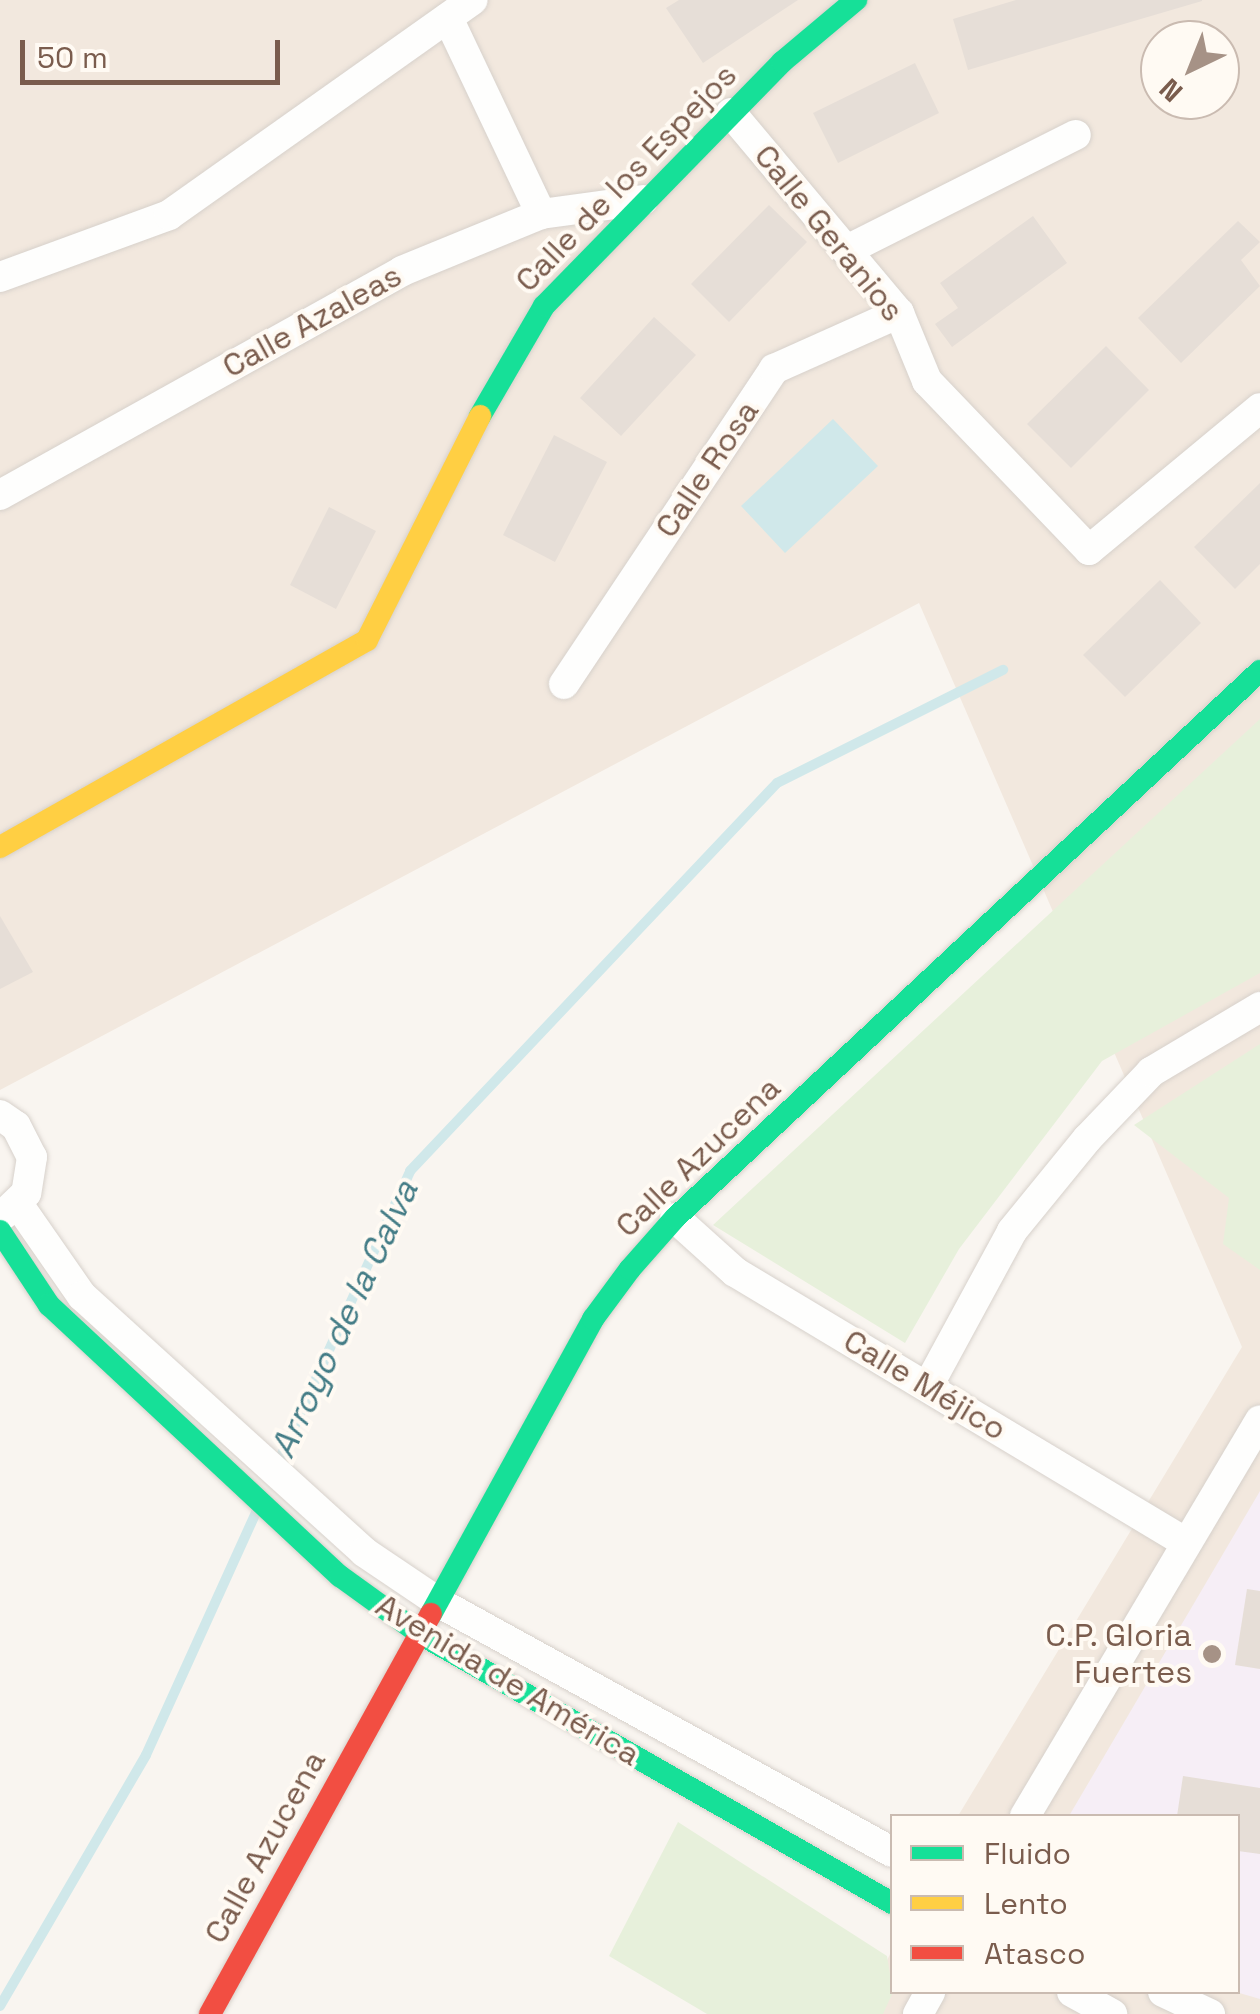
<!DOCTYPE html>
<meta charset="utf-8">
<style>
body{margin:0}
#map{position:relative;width:1260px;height:2014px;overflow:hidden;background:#f9f5f0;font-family:"Space Grotesk",sans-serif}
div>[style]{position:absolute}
.residential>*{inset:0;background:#f2e8de}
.education>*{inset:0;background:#f6eef6}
.green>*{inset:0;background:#e7f0db}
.water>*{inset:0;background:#d0e8ea}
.stream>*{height:10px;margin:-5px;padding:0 5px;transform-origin:5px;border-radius:5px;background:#d0e8ea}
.building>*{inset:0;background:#e6ded7}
.roads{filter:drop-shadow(0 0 2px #d7d1cb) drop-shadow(0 0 2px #d7d1cb)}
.street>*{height:30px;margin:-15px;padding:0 15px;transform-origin:15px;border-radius:15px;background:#fefefd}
.fast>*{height:22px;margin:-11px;padding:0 11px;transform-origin:11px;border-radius:11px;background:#16e098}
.slow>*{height:22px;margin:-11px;padding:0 11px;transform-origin:11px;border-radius:11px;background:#ffcf43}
.jam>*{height:22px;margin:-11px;padding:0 11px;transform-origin:11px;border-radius:11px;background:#f24e42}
.dots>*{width:28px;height:28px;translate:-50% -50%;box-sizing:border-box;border:5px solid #fffaf3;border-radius:50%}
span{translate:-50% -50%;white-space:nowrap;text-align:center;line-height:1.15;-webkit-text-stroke:8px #fffaf3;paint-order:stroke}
.street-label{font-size:32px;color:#7a5c4d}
.poi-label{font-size:32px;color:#7a5c4d}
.right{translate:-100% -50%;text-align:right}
.water-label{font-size:35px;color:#437c86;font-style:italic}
.legend{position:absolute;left:890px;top:1814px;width:350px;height:180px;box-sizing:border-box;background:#fffaf3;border:2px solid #cabbb1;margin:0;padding:12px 18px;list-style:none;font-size:30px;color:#7a5c4d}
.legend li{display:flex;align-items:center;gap:20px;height:50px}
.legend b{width:50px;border:2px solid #cabbb1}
.north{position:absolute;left:1140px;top:20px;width:100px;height:100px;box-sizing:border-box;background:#fffaf3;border:2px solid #cabbb1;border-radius:50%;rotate:223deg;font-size:28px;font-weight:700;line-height:40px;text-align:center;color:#7a5c4d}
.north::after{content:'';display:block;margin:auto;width:35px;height:45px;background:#a69286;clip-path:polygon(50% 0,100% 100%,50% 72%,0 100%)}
.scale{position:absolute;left:20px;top:40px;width:260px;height:45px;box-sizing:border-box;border:5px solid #7a5c4d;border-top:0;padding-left:12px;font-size:30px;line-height:35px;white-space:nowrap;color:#7a5c4d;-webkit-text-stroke:8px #fffaf3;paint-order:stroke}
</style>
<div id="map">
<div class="residential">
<div style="clip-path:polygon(evenodd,0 0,1260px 0,1260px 2014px,861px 2014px,892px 1950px,892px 1992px,1238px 1992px,1238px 1816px,958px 1816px,1242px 1347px,919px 603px,0 1090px,0 0,1160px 40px,1220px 40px,1220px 100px,1160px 100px,1160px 40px)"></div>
</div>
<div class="education">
<div style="clip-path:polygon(1260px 1491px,1260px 1999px,1236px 1992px,1238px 1816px,1069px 1816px)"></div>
</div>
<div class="green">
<div style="clip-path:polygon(1260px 719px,1260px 973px,1102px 1061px,959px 1249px,905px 1343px,713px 1225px)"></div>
<div style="clip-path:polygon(1260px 1044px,1260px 1270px,1223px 1244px,1229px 1198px,1134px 1125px)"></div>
<div style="clip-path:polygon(678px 1822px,887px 1956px,893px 1992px,883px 2014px,707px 2014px,609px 1956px)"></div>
</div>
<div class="water">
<div style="clip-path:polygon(833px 419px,878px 466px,785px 553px,741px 506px)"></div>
</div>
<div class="stream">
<div style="left:276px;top:1467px;width:325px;rotate:-65.6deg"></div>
<div style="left:410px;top:1171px;width:534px;rotate:-46.59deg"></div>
<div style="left:777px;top:783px;width:253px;rotate:-26.6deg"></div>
<div style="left:0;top:2006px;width:290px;rotate:-59.8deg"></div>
<div style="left:146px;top:1755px;width:269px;rotate:-65.6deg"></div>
</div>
<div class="building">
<div style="clip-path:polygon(679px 0,798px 0,703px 63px,666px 8px)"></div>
<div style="clip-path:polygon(1016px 0,1202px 0,1202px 1px,968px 70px,953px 19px)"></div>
<div style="clip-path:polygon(915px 63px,939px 113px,838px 163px,813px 113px)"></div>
<div style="clip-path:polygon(769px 205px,807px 242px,729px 322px,691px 284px)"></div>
<div style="clip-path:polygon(1033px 216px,1067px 263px,952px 347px,935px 324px,958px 308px,940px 283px)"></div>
<div style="clip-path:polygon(1238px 221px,1260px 242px,1241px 260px,1260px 286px,1181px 363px,1138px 318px)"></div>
<div style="clip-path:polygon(654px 317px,696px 355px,621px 436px,580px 398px)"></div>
<div style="clip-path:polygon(1106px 346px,1149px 390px,1071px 468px,1027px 424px)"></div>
<div style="clip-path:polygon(554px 435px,607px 462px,555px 562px,503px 535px)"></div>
<div style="clip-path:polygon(1260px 483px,1260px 564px,1235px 589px,1194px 547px)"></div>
<div style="clip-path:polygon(329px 507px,376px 531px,336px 609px,290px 585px)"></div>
<div style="clip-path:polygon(1160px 580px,1201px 623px,1125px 697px,1083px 655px)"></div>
<div style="clip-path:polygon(0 916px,33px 972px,0 989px)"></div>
<div style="clip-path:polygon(1247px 1589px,1260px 1591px,1260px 1669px,1235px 1665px)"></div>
<div style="clip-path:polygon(1183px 1776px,1260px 1788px,1260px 1854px,1238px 1851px,1238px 1816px,1177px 1816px)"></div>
</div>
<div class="roads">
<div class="street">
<div style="left:448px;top:18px;width:217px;rotate:64.6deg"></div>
<div style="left:731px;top:113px;width:261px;rotate:50deg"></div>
<div style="left:899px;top:313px;width:74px;rotate:67.6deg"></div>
<div style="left:927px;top:381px;width:234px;rotate:46.2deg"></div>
<div style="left:1089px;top:550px;width:222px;rotate:-39.7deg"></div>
<div style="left:847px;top:250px;width:256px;rotate:-26.7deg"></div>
<div style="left:0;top:277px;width:180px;rotate:-20.1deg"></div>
<div style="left:169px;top:215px;width:372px;rotate:-35.3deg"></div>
<div style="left:0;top:495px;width:460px;rotate:-29.1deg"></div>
<div style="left:402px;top:271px;width:150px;rotate:-22.3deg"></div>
<div style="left:541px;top:214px;width:103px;rotate:-7.8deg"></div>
<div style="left:564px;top:684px;width:379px;rotate:-56.3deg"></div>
<div style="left:774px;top:369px;width:137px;rotate:-24.1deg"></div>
<div style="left:0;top:1115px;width:19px;rotate:35deg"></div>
<div style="left:16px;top:1126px;width:35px;rotate:63deg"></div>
<div style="left:32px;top:1157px;width:36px;rotate:99deg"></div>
<div style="left:26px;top:1193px;width:30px;rotate:136deg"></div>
<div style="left:18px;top:1204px;width:112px;rotate:55.2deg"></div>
<div style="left:82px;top:1296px;width:381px;rotate:42.2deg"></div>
<div style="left:364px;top:1552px;width:89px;rotate:34deg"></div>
<div style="left:438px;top:1602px;width:518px;rotate:28.84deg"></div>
<div style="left:675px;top:1218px;width:81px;rotate:42deg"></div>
<div style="left:735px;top:1272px;width:523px;rotate:30.98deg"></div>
<div style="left:928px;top:1386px;width:176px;rotate:-61.5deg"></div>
<div style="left:1012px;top:1231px;width:119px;rotate:-50.8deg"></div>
<div style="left:1087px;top:1139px;width:93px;rotate:-46.3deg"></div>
<div style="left:1151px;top:1072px;width:127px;rotate:-30.8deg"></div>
<div style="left:1025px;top:1816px;width:460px;rotate:-59.3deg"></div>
<div style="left:1072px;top:1992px;width:46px;rotate:28.8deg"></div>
<div style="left:1163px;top:1992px;width:52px;rotate:25.1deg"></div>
<div style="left:918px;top:2014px;width:25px;rotate:-61deg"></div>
</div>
<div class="fast">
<div style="left:480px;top:416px;width:127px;rotate:-59.8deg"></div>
<div style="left:544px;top:306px;width:341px;rotate:-45.7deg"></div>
<div style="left:782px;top:62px;width:97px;rotate:-40deg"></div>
<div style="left:0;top:1231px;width:89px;rotate:56.5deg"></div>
<div style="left:49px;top:1305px;width:398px;rotate:43deg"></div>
<div style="left:340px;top:1576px;width:99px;rotate:35.9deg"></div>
<div style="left:420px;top:1634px;width:543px;rotate:29.68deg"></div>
<div style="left:431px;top:1614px;width:337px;rotate:-61.2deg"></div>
<div style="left:593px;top:1319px;width:62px;rotate:-53.5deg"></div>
<div style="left:630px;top:1269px;width:68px;rotate:-48.6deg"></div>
<div style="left:675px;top:1218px;width:801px;rotate:-43.08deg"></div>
</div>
<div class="slow">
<div style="left:0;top:847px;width:421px;rotate:-29.4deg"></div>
<div style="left:367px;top:640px;width:251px;rotate:-63.2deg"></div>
</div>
<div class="jam">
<div style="left:210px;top:2014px;width:457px;rotate:-61.1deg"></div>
</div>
</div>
<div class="dots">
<div style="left:1212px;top:1654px;background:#a69286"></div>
</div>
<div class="street-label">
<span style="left:626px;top:178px;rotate:-46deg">Calle de los Espejos</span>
<span style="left:829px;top:233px;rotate:51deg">Calle Geranios</span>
<span style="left:312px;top:321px;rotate:-29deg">Calle Azaleas</span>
<span style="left:707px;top:469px;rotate:-56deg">Calle Rosa</span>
<span style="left:698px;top:1157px;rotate:-44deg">Calle Azucena</span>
<span style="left:925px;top:1385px;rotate:31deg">Calle Méjico</span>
<span style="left:508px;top:1680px;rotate:31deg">Avenida de América</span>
<span style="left:265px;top:1847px;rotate:-61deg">Calle Azucena</span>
</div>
<div class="poi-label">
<span class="right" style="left:1192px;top:1654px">C.P. Gloria<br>Fuertes</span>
</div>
<div class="water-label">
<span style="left:344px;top:1319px;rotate:-65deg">Arroyo de la Calva</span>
</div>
<ul class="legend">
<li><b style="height:12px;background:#16e098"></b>Fluido</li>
<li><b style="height:12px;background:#ffcf43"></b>Lento</li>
<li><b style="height:12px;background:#f24e42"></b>Atasco</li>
</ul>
<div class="north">N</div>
<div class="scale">50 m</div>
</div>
